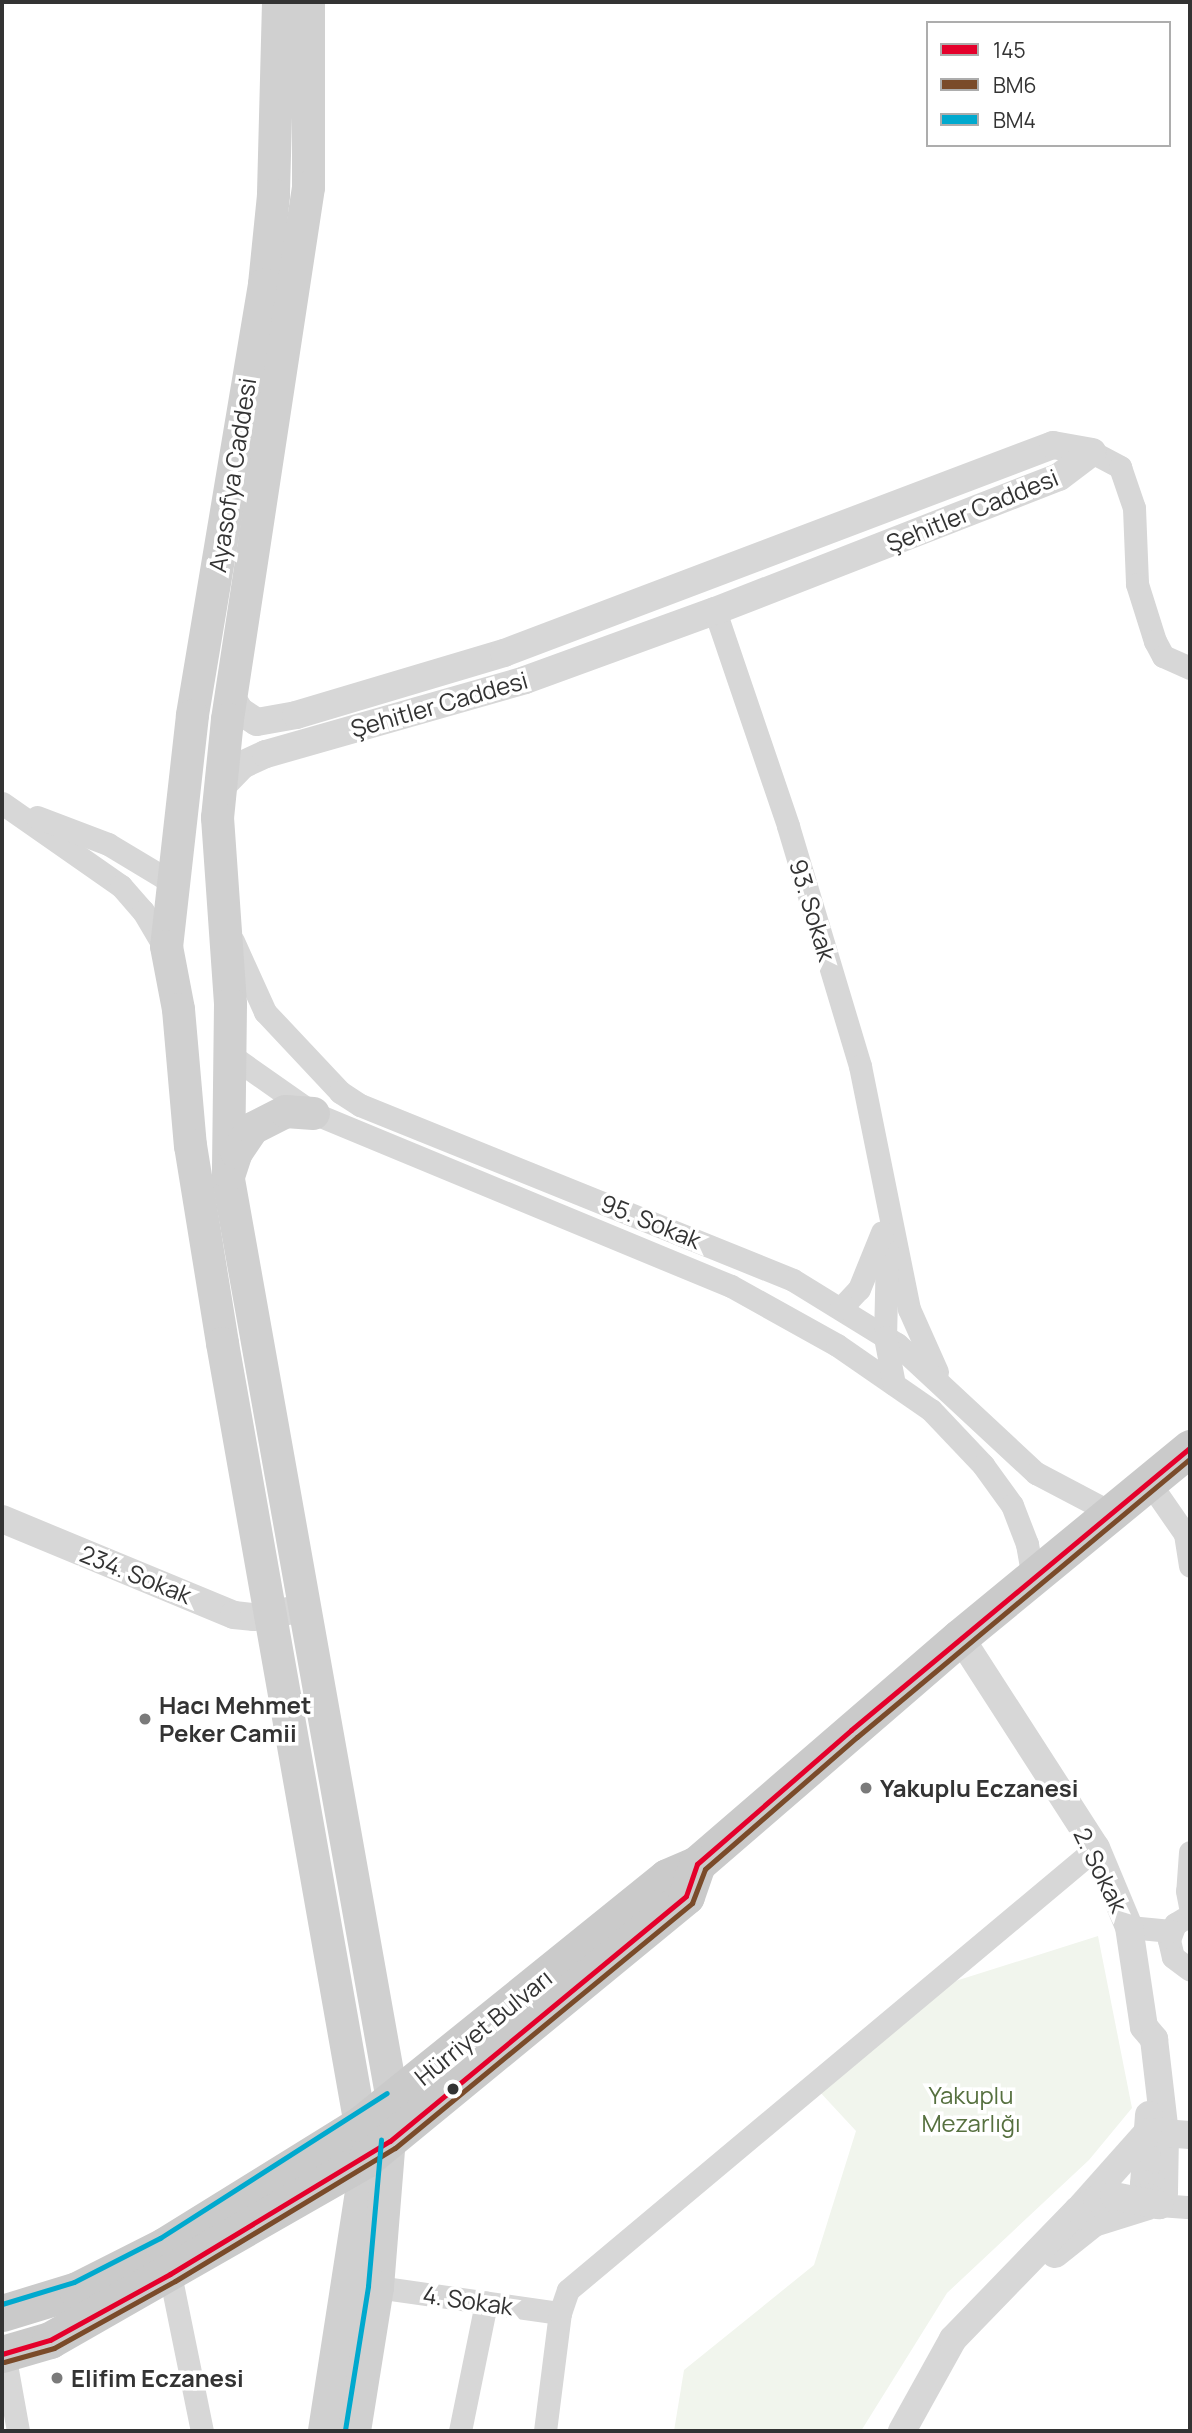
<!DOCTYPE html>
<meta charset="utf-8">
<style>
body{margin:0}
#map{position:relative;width:1192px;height:2433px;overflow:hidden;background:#fff;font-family:Manrope,sans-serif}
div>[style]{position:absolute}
.green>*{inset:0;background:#f1f5ed}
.minor>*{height:23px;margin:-11.5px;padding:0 11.5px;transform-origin:11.5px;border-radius:11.5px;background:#d7d7d7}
.tertiary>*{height:28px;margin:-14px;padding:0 14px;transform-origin:14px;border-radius:14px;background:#d7d7d7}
.secondary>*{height:33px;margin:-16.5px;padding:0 16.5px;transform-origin:16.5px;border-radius:16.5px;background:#d0d0d0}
.primary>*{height:37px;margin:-18.5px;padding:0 18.5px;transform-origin:18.5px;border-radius:18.5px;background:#cacaca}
.bus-1>*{height:5px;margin:-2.5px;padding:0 2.5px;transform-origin:2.5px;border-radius:2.5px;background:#e4002b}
.bus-2>*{height:5px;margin:-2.5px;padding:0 2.5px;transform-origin:2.5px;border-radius:2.5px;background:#7a4b2a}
.bus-3>*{height:5px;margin:-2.5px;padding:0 2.5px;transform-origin:2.5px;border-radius:2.5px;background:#00a9ce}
.dots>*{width:19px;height:19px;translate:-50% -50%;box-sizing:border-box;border:4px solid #fff;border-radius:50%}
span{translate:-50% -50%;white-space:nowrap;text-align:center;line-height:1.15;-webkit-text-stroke:7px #fff;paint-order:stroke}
.street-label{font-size:24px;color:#333}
.poi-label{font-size:24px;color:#333;font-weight:700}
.left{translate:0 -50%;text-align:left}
.park-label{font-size:24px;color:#56703f}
.frame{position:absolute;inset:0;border:4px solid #333;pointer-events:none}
.legend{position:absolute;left:926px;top:21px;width:245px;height:126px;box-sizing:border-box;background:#fff;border:2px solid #adadad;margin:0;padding:9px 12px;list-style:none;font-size:21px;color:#333}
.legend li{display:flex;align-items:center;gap:14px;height:35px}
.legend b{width:35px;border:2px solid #adadad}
</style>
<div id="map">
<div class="green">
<div style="clip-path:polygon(1098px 1936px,1132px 2108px,1089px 2160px,947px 2293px,861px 2431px,674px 2431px,684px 2370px,814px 2265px,856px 2131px,818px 2090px,927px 1990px)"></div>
</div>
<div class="minor">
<div style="left:1092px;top:452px;width:32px;rotate:28deg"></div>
<div style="left:1120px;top:467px;width:43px;rotate:71.1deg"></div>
<div style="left:1134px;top:508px;width:76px;rotate:87.7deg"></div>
<div style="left:1137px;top:584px;width:60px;rotate:72.5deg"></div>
<div style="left:1155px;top:641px;width:17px;rotate:62deg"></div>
<div style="left:1163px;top:656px;width:30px;rotate:24deg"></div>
<div style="left:715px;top:611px;width:227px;rotate:71.2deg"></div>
<div style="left:788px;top:826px;width:251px;rotate:73.3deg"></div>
<div style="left:860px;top:1066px;width:248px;rotate:78.6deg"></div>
<div style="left:909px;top:1309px;width:69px;rotate:66deg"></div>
<div style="left:2px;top:803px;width:145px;rotate:34.9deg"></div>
<div style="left:121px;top:886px;width:33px;rotate:49deg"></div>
<div style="left:143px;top:911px;width:45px;rotate:59.5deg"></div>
<div style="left:37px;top:817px;width:76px;rotate:20.8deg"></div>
<div style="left:108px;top:844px;width:76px;rotate:31deg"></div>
<div style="left:233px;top:941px;width:78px;rotate:65.7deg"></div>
<div style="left:265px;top:1012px;width:110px;rotate:46.8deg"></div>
<div style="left:340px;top:1092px;width:24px;rotate:33deg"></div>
<div style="left:360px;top:1105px;width:467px;rotate:22deg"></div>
<div style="left:793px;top:1280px;width:122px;rotate:31.6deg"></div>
<div style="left:897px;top:1344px;width:190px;rotate:42.9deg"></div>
<div style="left:1036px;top:1473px;width:84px;rotate:27.8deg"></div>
<div style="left:229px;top:1054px;width:103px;rotate:35.1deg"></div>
<div style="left:313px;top:1113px;width:452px;rotate:22.5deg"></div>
<div style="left:731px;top:1286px;width:121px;rotate:29.1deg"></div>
<div style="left:837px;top:1345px;width:114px;rotate:34.7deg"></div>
<div style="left:931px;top:1410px;width:76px;rotate:46.6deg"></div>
<div style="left:983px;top:1465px;width:49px;rotate:54.1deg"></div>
<div style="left:1012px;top:1505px;width:42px;rotate:69deg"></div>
<div style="left:1027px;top:1544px;width:34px;rotate:80deg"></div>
<div style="left:887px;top:1251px;width:86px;rotate:91.3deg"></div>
<div style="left:885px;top:1337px;width:48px;rotate:79.2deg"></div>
<div style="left:841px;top:1308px;width:26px;rotate:-47deg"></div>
<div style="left:859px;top:1289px;width:61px;rotate:-68deg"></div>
<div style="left:1149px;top:1482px;width:63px;rotate:55.3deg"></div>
<div style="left:1185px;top:1534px;width:32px;rotate:81deg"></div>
<div style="left:1190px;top:1852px;width:39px;rotate:94deg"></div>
<div style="left:1187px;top:1891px;width:15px;rotate:79deg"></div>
<div style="left:1190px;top:1915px;width:17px;rotate:149deg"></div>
<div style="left:1175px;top:1924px;width:17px;rotate:111deg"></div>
<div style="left:1169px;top:1940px;width:17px;rotate:77deg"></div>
<div style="left:1173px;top:1957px;width:21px;rotate:37deg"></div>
<div style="left:1129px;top:1927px;width:42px;rotate:5.4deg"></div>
<div style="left:1159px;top:2205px;width:31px;rotate:4deg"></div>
<div style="left:170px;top:2274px;width:160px;rotate:78.5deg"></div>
<div style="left:377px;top:2287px;width:185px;rotate:8.1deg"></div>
<div style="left:4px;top:2353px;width:79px;rotate:79.8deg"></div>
<div style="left:460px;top:2431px;width:131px;rotate:-78.5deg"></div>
<div style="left:545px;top:2431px;width:119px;rotate:-82.8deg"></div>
<div style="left:560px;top:2313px;width:24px;rotate:-71deg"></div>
<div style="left:568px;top:2290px;width:689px;rotate:-39.93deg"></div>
</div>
<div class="tertiary">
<div style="left:230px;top:695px;width:19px;rotate:58deg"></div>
<div style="left:240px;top:711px;width:20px;rotate:33deg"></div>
<div style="left:257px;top:722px;width:40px;rotate:-10deg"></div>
<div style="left:296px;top:715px;width:217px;rotate:-16.6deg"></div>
<div style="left:504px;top:653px;width:587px;rotate:-20.75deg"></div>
<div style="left:1053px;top:445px;width:40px;rotate:10deg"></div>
<div style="left:220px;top:788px;width:32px;rotate:-46deg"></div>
<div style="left:242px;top:765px;width:26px;rotate:-25deg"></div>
<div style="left:266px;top:754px;width:269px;rotate:-15.9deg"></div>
<div style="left:525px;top:680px;width:202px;rotate:-20deg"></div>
<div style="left:715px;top:611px;width:369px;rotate:-21.3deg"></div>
<div style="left:1059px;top:477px;width:41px;rotate:-37.1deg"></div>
<div style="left:2px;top:1519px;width:251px;rotate:22.5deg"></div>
<div style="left:234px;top:1615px;width:20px;rotate:6deg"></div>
<div style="left:254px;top:1617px;width:52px;rotate:-10deg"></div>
<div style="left:960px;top:1637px;width:251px;rotate:57.2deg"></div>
<div style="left:1096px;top:1848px;width:86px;rotate:67.3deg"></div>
<div style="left:1129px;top:1927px;width:101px;rotate:81.5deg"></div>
<div style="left:1144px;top:2027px;width:16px;rotate:50deg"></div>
<div style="left:1154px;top:2039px;width:96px;rotate:83.4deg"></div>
<div style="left:1165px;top:2134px;width:58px;rotate:91deg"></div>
<div style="left:1164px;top:2192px;width:14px;rotate:111deg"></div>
<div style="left:1149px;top:2115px;width:69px;rotate:94.1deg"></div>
<div style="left:1144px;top:2184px;width:14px;rotate:73deg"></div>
<div style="left:1148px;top:2197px;width:14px;rotate:36deg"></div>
<div style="left:1148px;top:2132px;width:42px;rotate:4.1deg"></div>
<div style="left:1082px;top:2206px;width:99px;rotate:-48.3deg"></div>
<div style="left:1055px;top:2254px;width:50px;rotate:-38.5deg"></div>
<div style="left:1094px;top:2223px;width:57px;rotate:-17.5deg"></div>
<div style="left:902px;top:2431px;width:105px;rotate:-61deg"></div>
<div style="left:953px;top:2339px;width:180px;rotate:-45.9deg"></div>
<div style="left:1078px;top:2210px;width:22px;rotate:-30deg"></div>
<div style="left:1097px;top:2199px;width:17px;rotate:-10deg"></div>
<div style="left:1114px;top:2196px;width:46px;rotate:11.3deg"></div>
</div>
<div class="secondary">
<div style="left:278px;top:2px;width:193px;rotate:91.5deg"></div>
<div style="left:273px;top:195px;width:89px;rotate:95.8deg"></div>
<div style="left:264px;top:284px;width:437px;rotate:99.5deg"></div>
<div style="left:192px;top:715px;width:232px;rotate:96.4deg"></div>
<div style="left:166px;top:946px;width:64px;rotate:79.2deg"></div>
<div style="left:178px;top:1009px;width:137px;rotate:85deg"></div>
<div style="left:190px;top:1145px;width:201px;rotate:80.8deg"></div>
<div style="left:222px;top:1343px;width:829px;rotate:79.99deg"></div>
<div style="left:366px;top:2159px;width:275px;rotate:98.8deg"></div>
<div style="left:308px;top:2px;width:185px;rotate:90deg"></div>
<div style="left:308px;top:187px;width:538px;rotate:98.66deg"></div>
<div style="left:227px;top:719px;width:99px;rotate:95.8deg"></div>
<div style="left:217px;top:817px;width:187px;rotate:86deg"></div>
<div style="left:230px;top:1004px;width:175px;rotate:90.7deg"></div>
<div style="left:228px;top:1179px;width:935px;rotate:79.9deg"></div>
<div style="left:392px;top:2100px;width:188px;rotate:94.6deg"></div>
<div style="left:377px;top:2287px;width:146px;rotate:99.1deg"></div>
<div style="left:229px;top:1173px;width:22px;rotate:-72deg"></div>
<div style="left:236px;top:1152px;width:29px;rotate:-56deg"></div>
<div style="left:252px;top:1128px;width:37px;rotate:-27deg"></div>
<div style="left:285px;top:1111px;width:28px;rotate:4deg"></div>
</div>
<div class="primary">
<div style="left:2px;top:2313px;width:78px;rotate:-17deg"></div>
<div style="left:77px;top:2290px;width:97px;rotate:-26.8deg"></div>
<div style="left:164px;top:2246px;width:232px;rotate:-31.8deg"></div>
<div style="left:361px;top:2124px;width:393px;rotate:-38.9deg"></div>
<div style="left:667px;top:1877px;width:33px;rotate:-23deg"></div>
<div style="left:697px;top:1864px;width:347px;rotate:-40.8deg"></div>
<div style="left:960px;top:1637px;width:298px;rotate:-39.4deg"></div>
<div style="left:2px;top:2354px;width:50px;rotate:-16.3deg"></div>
<div style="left:50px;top:2340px;width:364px;rotate:-29.8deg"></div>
<div style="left:366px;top:2159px;width:414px;rotate:-39.4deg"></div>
<div style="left:686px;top:1896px;width:34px;rotate:-71deg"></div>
</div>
<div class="bus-1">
<div style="left:2px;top:2354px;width:50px;rotate:-16.3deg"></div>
<div style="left:50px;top:2340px;width:137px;rotate:-28.8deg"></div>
<div style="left:170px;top:2274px;width:257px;rotate:-31.2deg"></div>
<div style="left:390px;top:2141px;width:384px;rotate:-39.6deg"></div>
<div style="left:686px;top:1896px;width:34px;rotate:-71deg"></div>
<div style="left:697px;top:1864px;width:204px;rotate:-41deg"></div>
<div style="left:851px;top:1730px;width:441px;rotate:-39.8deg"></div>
</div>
<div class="bus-2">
<div style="left:4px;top:2362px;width:52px;rotate:-15.6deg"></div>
<div style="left:54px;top:2348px;width:138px;rotate:-29deg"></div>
<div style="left:175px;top:2281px;width:257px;rotate:-31.2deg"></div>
<div style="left:395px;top:2148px;width:385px;rotate:-39.5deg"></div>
<div style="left:692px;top:1903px;width:36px;rotate:-69deg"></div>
<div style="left:705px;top:1869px;width:201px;rotate:-41deg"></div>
<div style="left:857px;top:1737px;width:434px;rotate:-39.9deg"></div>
</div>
<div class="bus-3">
<div style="left:2px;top:2304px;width:75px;rotate:-17deg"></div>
<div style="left:74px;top:2282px;width:97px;rotate:-27.1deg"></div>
<div style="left:160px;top:2238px;width:269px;rotate:-32.6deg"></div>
<div style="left:345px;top:2430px;width:146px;rotate:-80.9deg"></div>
<div style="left:368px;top:2286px;width:147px;rotate:-84.9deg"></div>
</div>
<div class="dots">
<div style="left:145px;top:1719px;background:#7a7a7a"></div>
<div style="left:866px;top:1788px;background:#7a7a7a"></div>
<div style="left:453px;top:2089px;background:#333"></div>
<div style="left:57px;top:2378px;background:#7a7a7a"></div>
</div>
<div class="street-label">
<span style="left:232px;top:475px;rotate:-81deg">Ayasofya Caddesi</span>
<span style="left:972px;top:510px;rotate:-22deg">Şehitler Caddesi</span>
<span style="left:439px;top:704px;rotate:-16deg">Şehitler Caddesi</span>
<span style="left:813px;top:910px;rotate:73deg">93. Sokak</span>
<span style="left:651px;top:1221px;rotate:22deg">95. Sokak</span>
<span style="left:136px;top:1574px;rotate:22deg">234. Sokak</span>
<span style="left:1101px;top:1870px;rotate:64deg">2. Sokak</span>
<span style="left:483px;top:2027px;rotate:-39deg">Hürriyet Bulvarı</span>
<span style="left:468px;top:2300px;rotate:8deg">4. Sokak</span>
</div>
<div class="poi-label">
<span class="left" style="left:159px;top:1719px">Hacı Mehmet<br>Peker Camii</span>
<span class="left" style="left:880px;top:1788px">Yakuplu Eczanesi</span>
<span class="left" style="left:71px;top:2378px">Elifim Eczanesi</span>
</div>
<div class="park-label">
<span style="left:971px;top:2109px">Yakuplu<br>Mezarlığı</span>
</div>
<div class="frame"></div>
<ul class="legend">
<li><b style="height:9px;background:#e4002b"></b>145</li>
<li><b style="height:9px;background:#7a4b2a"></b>BM6</li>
<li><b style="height:9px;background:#00a9ce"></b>BM4</li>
</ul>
</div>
